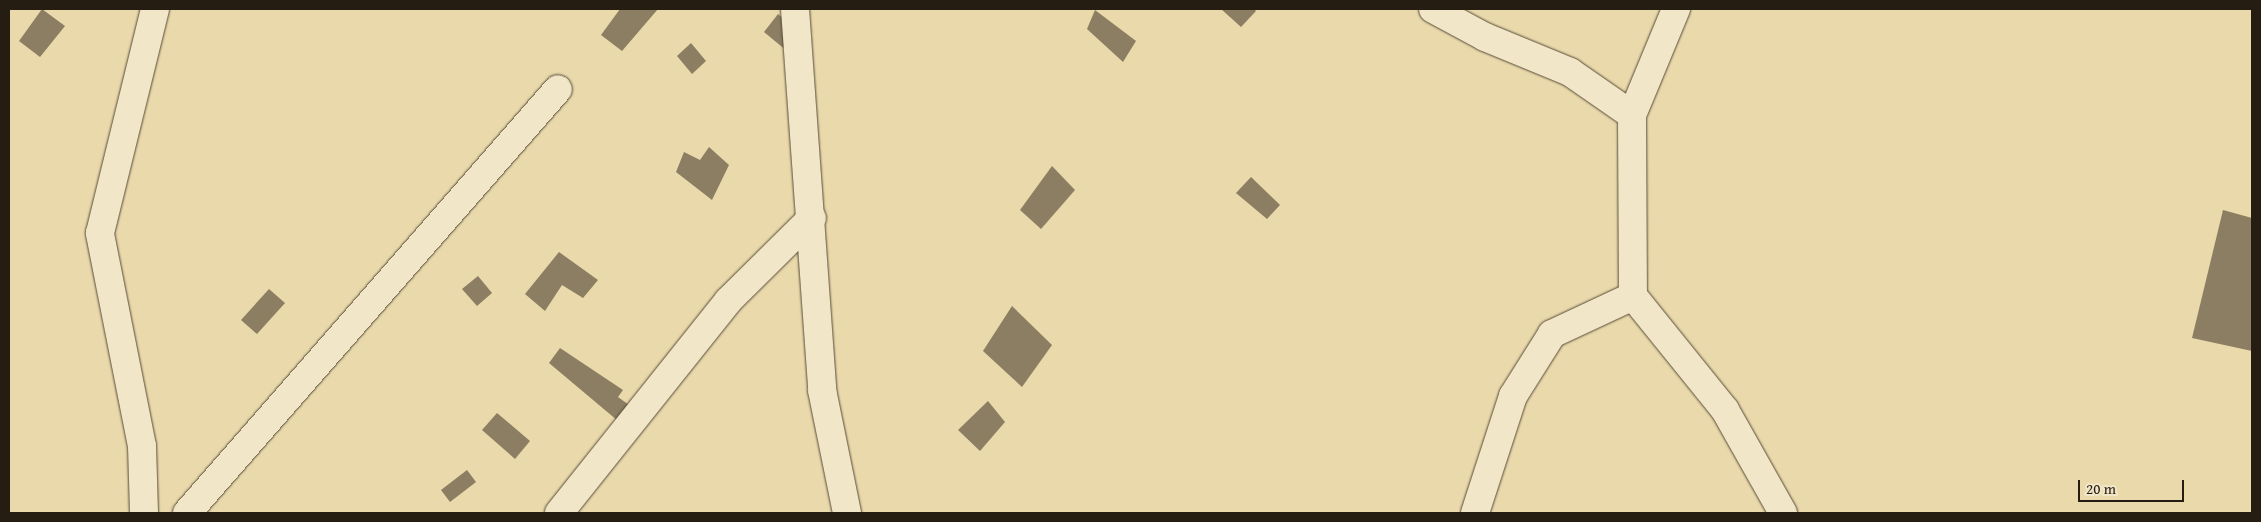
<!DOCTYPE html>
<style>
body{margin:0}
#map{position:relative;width:2261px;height:522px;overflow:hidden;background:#ead9ab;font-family:"Gentium Book Plus",serif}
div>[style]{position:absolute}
.building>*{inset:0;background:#8b7e62}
.roads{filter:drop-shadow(0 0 1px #564b38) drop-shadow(0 0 1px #564b38)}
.minor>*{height:28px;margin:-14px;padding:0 14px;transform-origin:14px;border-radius:14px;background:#f1e6c8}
span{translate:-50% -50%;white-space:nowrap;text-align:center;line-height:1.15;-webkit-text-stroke:4.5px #f1e6c8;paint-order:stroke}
.frame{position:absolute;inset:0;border:10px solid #251c12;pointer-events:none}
.scale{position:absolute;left:2078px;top:480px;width:106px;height:22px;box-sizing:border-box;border:2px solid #251c12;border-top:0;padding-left:6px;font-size:15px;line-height:18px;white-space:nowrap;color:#251c12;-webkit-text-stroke:4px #f1e6c8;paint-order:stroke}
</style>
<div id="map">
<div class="building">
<div style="clip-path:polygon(42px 9px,65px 26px,40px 57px,19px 41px)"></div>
<div style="clip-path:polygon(620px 9px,658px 9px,622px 51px,601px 35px)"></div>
<div style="clip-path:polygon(1221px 9px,1254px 9px,1256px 11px,1241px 27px)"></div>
<div style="clip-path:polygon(1095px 10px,1136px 41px,1123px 62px,1087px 29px)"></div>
<div style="clip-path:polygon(778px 14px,808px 39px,793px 56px,764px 32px)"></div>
<div style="clip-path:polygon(691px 43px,706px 61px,692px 74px,677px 56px)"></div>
<div style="clip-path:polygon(709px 147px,729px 165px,712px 200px,676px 172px,684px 152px,700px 160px)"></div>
<div style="clip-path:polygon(1052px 166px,1075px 190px,1041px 229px,1020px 210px)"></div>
<div style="clip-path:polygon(1251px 177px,1280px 205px,1267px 219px,1236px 193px)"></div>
<div style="clip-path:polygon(2223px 210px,2252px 218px,2252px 351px,2192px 338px)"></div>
<div style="clip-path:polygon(559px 252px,598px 280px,583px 298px,562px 285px,545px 311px,525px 294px)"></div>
<div style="clip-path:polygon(478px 276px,492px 293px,477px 306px,462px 289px)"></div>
<div style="clip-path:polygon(269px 289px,285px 303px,257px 334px,241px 320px)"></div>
<div style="clip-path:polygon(1012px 306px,1052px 345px,1022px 387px,983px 351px)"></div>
<div style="clip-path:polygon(560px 348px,623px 390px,618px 397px,636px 410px,624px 426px,549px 363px)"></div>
<div style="clip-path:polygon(988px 401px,1005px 422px,980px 451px,958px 430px)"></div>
<div style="clip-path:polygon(497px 413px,530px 441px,515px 459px,482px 430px)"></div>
<div style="clip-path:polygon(467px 470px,476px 482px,450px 502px,441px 490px)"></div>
</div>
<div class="roads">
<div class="minor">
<div style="left:795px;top:9px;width:382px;rotate:85.9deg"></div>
<div style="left:822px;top:390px;width:126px;rotate:78.5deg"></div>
<div style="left:1433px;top:9px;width:59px;rotate:28.3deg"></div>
<div style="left:1485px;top:37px;width:92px;rotate:22.4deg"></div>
<div style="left:1570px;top:72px;width:75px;rotate:34.7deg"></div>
<div style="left:1676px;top:9px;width:115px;rotate:112.5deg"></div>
<div style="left:1632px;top:115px;width:181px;rotate:89.7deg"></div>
<div style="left:1633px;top:296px;width:146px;rotate:51.1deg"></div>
<div style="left:1725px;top:410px;width:118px;rotate:60.6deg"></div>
<div style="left:144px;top:513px;width:67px;rotate:-91.7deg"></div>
<div style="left:142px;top:446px;width:217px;rotate:-101.2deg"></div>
<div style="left:100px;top:233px;width:231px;rotate:-76.2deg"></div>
<div style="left:187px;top:513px;width:563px;rotate:-48.81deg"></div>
<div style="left:559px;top:513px;width:271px;rotate:-51.4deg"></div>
<div style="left:728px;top:301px;width:118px;rotate:-44.7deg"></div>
<div style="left:1475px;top:513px;width:123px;rotate:-72deg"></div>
<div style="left:1513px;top:396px;width:73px;rotate:-57.8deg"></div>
<div style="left:1552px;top:334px;width:89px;rotate:-25.1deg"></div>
</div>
</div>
<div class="frame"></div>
<div class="scale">20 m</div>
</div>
